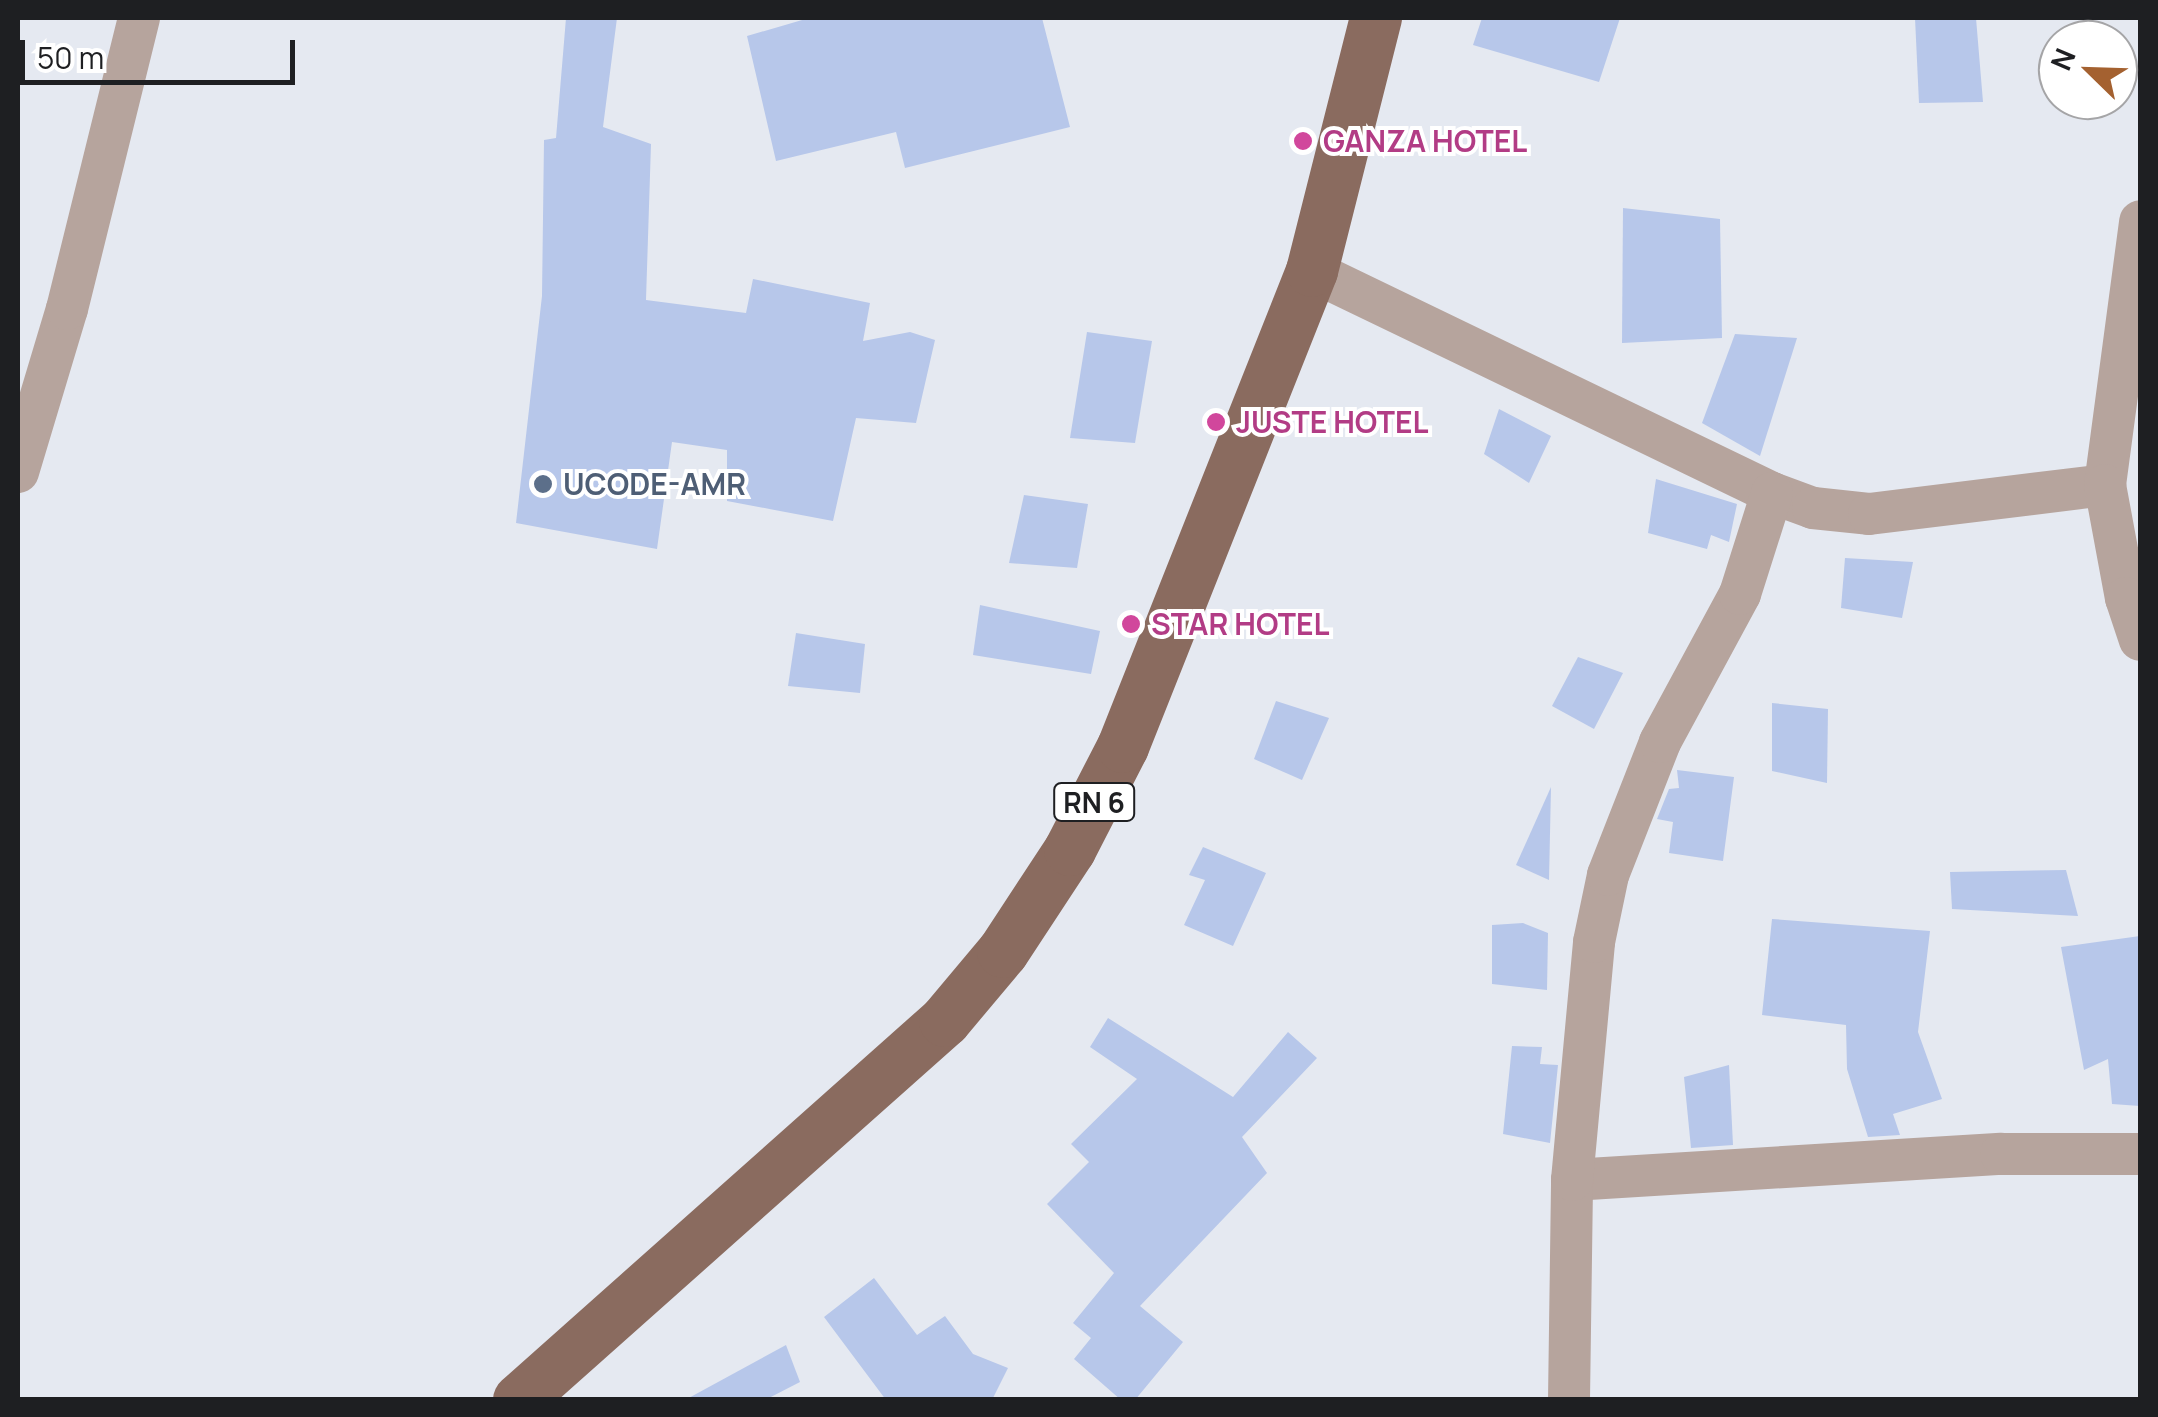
<!DOCTYPE html>
<style>
body{margin:0}
#map{position:relative;width:2158px;height:1417px;overflow:hidden;background:#e5e9f1;font-family:Manrope,sans-serif}
div>[style]{position:absolute}
.building>*{inset:0;background:#b7c7ea}
.minor>*{height:42px;margin:-21px;padding:0 21px;transform-origin:21px;border-radius:21px;background:#b6a49d}
.major>*{height:52px;margin:-26px;padding:0 26px;transform-origin:26px;border-radius:26px;background:#8a6b5f}
.dots>*{width:28px;height:28px;translate:-50% -50%;box-sizing:border-box;border:5px solid #fff;border-radius:50%}
span{translate:-50% -50%;white-space:nowrap;text-align:center;line-height:1.15;-webkit-text-stroke:8px #fff;paint-order:stroke}
.shield-label span{padding:2px 8px;background:#fff;border:2px solid;border-radius:8px;-webkit-text-stroke-width:0}
.shield-label{font-size:28px;color:#1e1f22;font-weight:700}
.hotel-label{font-size:30px;color:#b23c85;font-weight:700}
.left{translate:0 -50%;text-align:left}
.service-label{font-size:30px;color:#4e5e75;font-weight:700}
.frame{position:absolute;inset:0;border:20px solid #1e1f22;pointer-events:none}
.north{position:absolute;left:2038px;top:20px;width:100px;height:100px;box-sizing:border-box;background:#fff;border:2px solid #a5a5a7;border-radius:50%;rotate:293deg;font-size:28px;font-weight:700;line-height:40px;text-align:center;color:#1e1f22}
.north::after{content:'';display:block;margin:auto;width:35px;height:45px;background:#a46130;clip-path:polygon(50% 0,100% 100%,50% 72%,0 100%)}
.scale{position:absolute;left:20px;top:40px;width:275px;height:45px;box-sizing:border-box;border:5px solid #1e1f22;border-top:0;padding-left:12px;font-size:30px;line-height:35px;white-space:nowrap;color:#1e1f22;-webkit-text-stroke:8px #fff;paint-order:stroke}
</style>
<div id="map">
<div class="building">
<div style="clip-path:polygon(566px 18px,617px 18px,603px 127px,651px 144px,646px 300px,746px 313px,753px 279px,870px 303px,863px 341px,910px 332px,935px 340px,916px 423px,856px 418px,833px 521px,727px 501px,727px 450px,672px 442px,657px 549px,516px 523px,542px 296px,544px 140px,556px 138px)"></div>
<div style="clip-path:polygon(809px 18px,1042px 18px,1070px 127px,905px 168px,896px 132px,776px 161px,747px 36px)"></div>
<div style="clip-path:polygon(1482px 18px,1620px 18px,1599px 82px,1473px 45px)"></div>
<div style="clip-path:polygon(1915px 18px,1976px 18px,1983px 102px,1919px 103px)"></div>
<div style="clip-path:polygon(1623px 208px,1720px 219px,1722px 338px,1622px 343px)"></div>
<div style="clip-path:polygon(1087px 332px,1152px 341px,1135px 443px,1070px 438px)"></div>
<div style="clip-path:polygon(1735px 334px,1797px 338px,1760px 456px,1702px 423px)"></div>
<div style="clip-path:polygon(1499px 409px,1551px 436px,1529px 483px,1484px 454px)"></div>
<div style="clip-path:polygon(1656px 479px,1737px 504px,1729px 542px,1711px 535px,1707px 549px,1648px 533px)"></div>
<div style="clip-path:polygon(1024px 495px,1088px 504px,1077px 568px,1009px 563px)"></div>
<div style="clip-path:polygon(1845px 558px,1913px 562px,1902px 618px,1841px 608px)"></div>
<div style="clip-path:polygon(980px 605px,1100px 631px,1091px 674px,973px 655px)"></div>
<div style="clip-path:polygon(796px 633px,865px 644px,860px 693px,788px 686px)"></div>
<div style="clip-path:polygon(1578px 657px,1623px 673px,1594px 729px,1552px 706px)"></div>
<div style="clip-path:polygon(1276px 701px,1329px 718px,1302px 780px,1254px 759px)"></div>
<div style="clip-path:polygon(1772px 703px,1828px 709px,1827px 783px,1772px 771px)"></div>
<div style="clip-path:polygon(1677px 770px,1734px 777px,1723px 861px,1669px 853px,1673px 822px,1657px 819px,1669px 789px,1679px 788px)"></div>
<div style="clip-path:polygon(1551px 787px,1549px 880px,1516px 865px)"></div>
<div style="clip-path:polygon(1203px 847px,1266px 873px,1233px 946px,1184px 925px,1205px 880px,1189px 875px)"></div>
<div style="clip-path:polygon(2066px 870px,2078px 916px,1952px 909px,1950px 872px)"></div>
<div style="clip-path:polygon(1772px 919px,1930px 931px,1918px 1032px,1942px 1099px,1893px 1114px,1900px 1135px,1868px 1137px,1847px 1069px,1846px 1025px,1762px 1015px)"></div>
<div style="clip-path:polygon(1523px 923px,1548px 933px,1547px 990px,1492px 984px,1492px 925px)"></div>
<div style="clip-path:polygon(2140px 936px,2140px 1106px,2112px 1104px,2108px 1059px,2084px 1070px,2061px 947px)"></div>
<div style="clip-path:polygon(1108px 1018px,1233px 1097px,1288px 1032px,1317px 1058px,1242px 1137px,1267px 1173px,1140px 1306px,1183px 1342px,1135px 1400px,1121px 1400px,1074px 1359px,1091px 1338px,1073px 1323px,1114px 1273px,1047px 1204px,1089px 1162px,1071px 1144px,1137px 1079px,1090px 1047px)"></div>
<div style="clip-path:polygon(1512px 1046px,1542px 1047px,1540px 1064px,1558px 1065px,1550px 1143px,1503px 1134px)"></div>
<div style="clip-path:polygon(1729px 1065px,1733px 1145px,1691px 1148px,1684px 1077px)"></div>
<div style="clip-path:polygon(874px 1278px,917px 1335px,945px 1316px,973px 1354px,1008px 1368px,992px 1400px,886px 1400px,824px 1317px)"></div>
<div style="clip-path:polygon(786px 1345px,800px 1382px,765px 1400px,685px 1400px)"></div>
</div>
<div class="minor">
<div style="left:1312px;top:271px;width:511px;rotate:25.76deg"></div>
<div style="left:1772px;top:493px;width:44px;rotate:20.1deg"></div>
<div style="left:1813px;top:508px;width:56px;rotate:6.1deg"></div>
<div style="left:1869px;top:514px;width:238px;rotate:-7deg"></div>
<div style="left:2105px;top:485px;width:266px;rotate:-82.4deg"></div>
<div style="left:18px;top:472px;width:170px;rotate:-73.3deg"></div>
<div style="left:67px;top:309px;width:300px;rotate:-76.1deg"></div>
<div style="left:2105px;top:485px;width:115px;rotate:79.5deg"></div>
<div style="left:2126px;top:598px;width:44px;rotate:71.6deg"></div>
<div style="left:1572px;top:1180px;width:430px;rotate:-3.5deg"></div>
<div style="left:2001px;top:1154px;width:139px"></div>
<div style="left:1569px;top:1400px;width:220px;rotate:-89.2deg"></div>
<div style="left:1572px;top:1180px;width:239px;rotate:-84.7deg"></div>
<div style="left:1594px;top:942px;width:68px;rotate:-78.2deg"></div>
<div style="left:1608px;top:875px;width:143px;rotate:-68.6deg"></div>
<div style="left:1660px;top:742px;width:168px;rotate:-61.6deg"></div>
<div style="left:1740px;top:594px;width:106px;rotate:-72.4deg"></div>
</div>
<div class="major">
<div style="left:519px;top:1400px;width:570px;rotate:-41.66deg"></div>
<div style="left:945px;top:1021px;width:90px;rotate:-50deg"></div>
<div style="left:1003px;top:952px;width:122px;rotate:-56.7deg"></div>
<div style="left:1070px;top:850px;width:116px;rotate:-62.8deg"></div>
<div style="left:1123px;top:747px;width:512px;rotate:-68.34deg"></div>
<div style="left:1312px;top:271px;width:261px;rotate:-75.8deg"></div>
</div>
<div class="dots">
<div style="left:1303px;top:141px;background:#d1479c"></div>
<div style="left:1216px;top:422px;background:#d1479c"></div>
<div style="left:543px;top:484px;background:#5c6f8a"></div>
<div style="left:1131px;top:624px;background:#d1479c"></div>
</div>
<div class="shield-label">
<span style="left:1094px;top:802px">RN 6</span>
</div>
<div class="hotel-label">
<span class="left" style="left:1323px;top:141px">GANZA HOTEL</span>
<span class="left" style="left:1236px;top:422px">JUSTE HOTEL</span>
<span class="left" style="left:1151px;top:624px">STAR HOTEL</span>
</div>
<div class="service-label">
<span class="left" style="left:563px;top:484px">UCODE-AMR</span>
</div>
<div class="frame"></div>
<div class="north">N</div>
<div class="scale">50 m</div>
</div>
